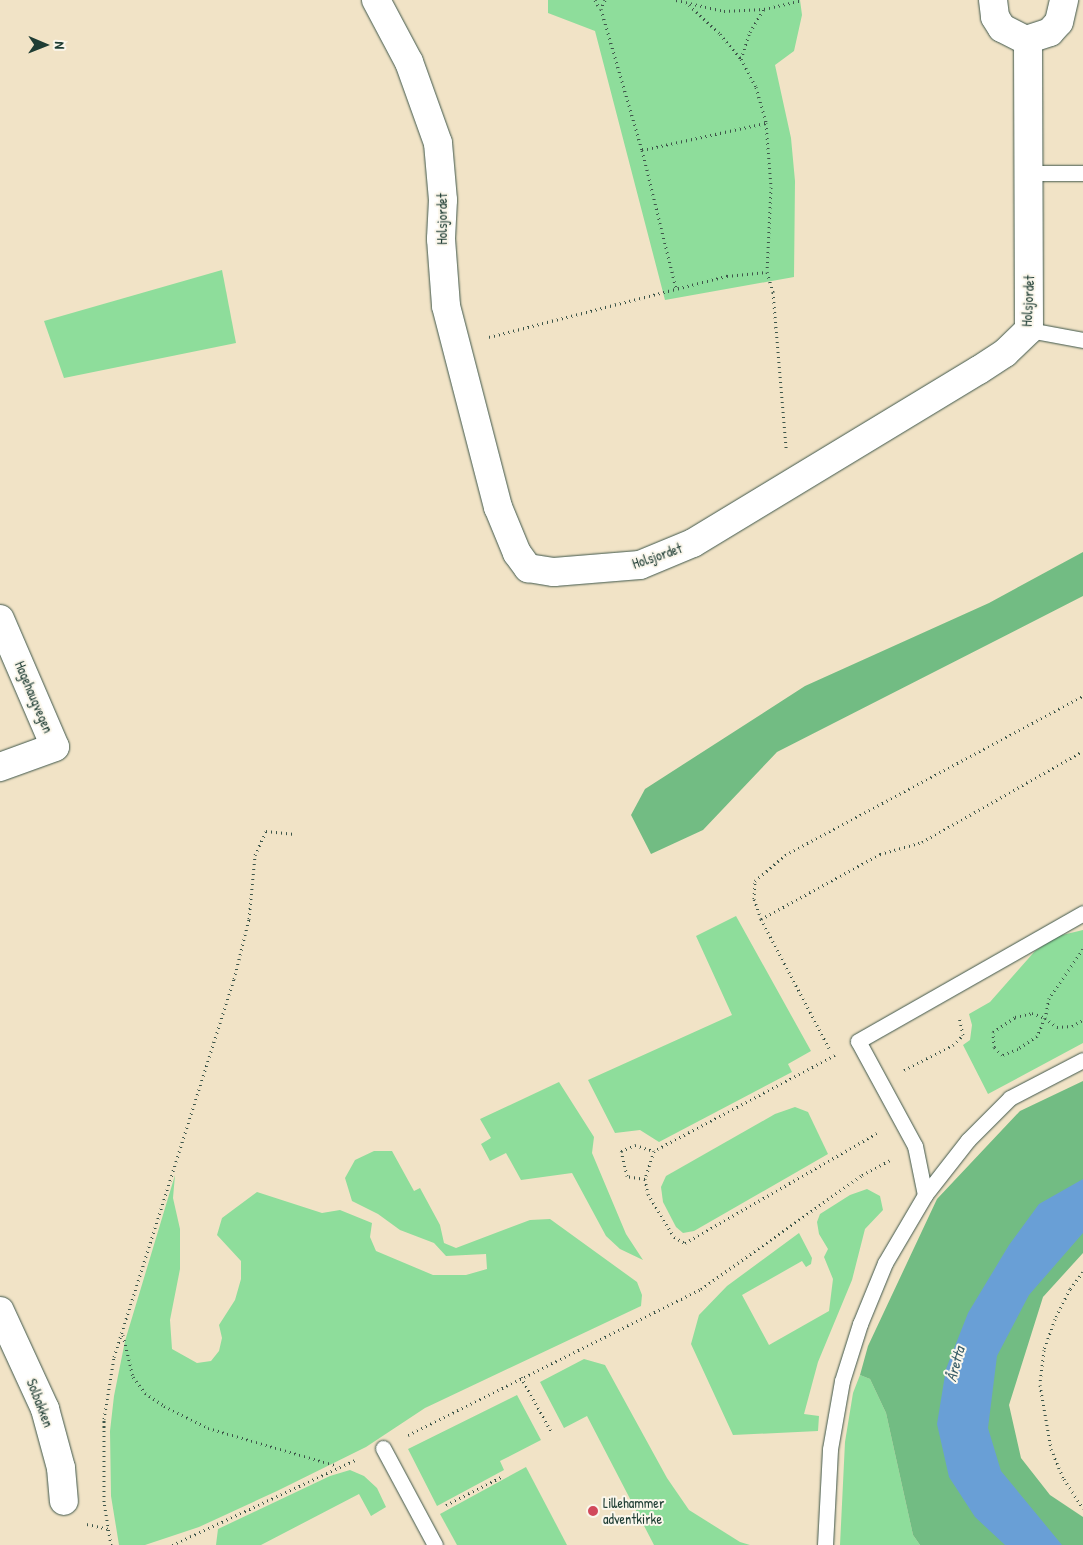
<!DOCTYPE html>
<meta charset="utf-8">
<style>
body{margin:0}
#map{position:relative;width:1083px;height:1545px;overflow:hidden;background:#f1e3c6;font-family:"Patrick Hand",sans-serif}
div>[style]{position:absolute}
.green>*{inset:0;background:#8edd9b}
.forest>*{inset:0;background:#72bc83}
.water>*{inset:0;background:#699fd6}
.path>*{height:3px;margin-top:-1.5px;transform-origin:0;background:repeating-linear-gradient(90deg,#3e564a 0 1px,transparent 0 5px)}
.roads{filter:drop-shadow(0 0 1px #3e564a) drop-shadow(0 0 1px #3e564a)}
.service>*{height:15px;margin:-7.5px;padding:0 7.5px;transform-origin:7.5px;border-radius:7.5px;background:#fff}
.minor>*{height:28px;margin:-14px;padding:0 14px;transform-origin:14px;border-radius:14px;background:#fff}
.dots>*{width:14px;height:14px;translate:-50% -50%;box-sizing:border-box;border:2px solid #fbf7ec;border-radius:50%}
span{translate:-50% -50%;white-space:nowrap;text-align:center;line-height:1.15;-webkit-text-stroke:4px #fbf7ec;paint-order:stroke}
.street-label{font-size:14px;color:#1f3d34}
.poi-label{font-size:14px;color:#1f3d34}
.left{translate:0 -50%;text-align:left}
.water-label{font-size:15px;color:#355a65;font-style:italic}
.north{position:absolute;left:20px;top:20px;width:50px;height:50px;-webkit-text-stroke:4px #fbf7ec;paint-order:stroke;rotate:91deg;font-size:14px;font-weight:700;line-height:20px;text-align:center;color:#1f3d34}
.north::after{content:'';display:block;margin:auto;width:18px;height:22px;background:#1f3d34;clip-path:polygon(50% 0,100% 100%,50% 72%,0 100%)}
</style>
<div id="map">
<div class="green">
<div style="clip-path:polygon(548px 0,800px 0,802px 15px,794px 51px,775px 65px,791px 138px,795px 181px,794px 277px,665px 300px,595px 31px,548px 13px)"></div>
<div style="clip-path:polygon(222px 270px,236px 343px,64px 378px,44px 321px)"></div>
<div style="clip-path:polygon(736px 916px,811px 1051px,788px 1064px,792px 1072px,659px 1142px,640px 1130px,615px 1133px,588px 1080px,732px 1015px,696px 936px)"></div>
<div style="clip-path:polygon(1083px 930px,1083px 1043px,988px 1094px,963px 1045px,970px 1040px,972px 1025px,969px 1014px,990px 1002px,1035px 951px,1058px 936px)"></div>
<div style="clip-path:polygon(559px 1082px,594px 1137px,592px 1153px,626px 1234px,643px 1260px,620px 1249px,606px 1236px,572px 1173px,521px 1180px,506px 1153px,490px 1161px,481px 1144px,491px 1138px,480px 1119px)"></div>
<div style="clip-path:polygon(795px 1107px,808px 1112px,828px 1154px,694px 1231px,683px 1233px,676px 1227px,663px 1202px,661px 1187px,666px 1176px,775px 1114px)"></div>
<div style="clip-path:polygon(374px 1151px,392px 1151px,414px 1191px,420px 1188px,440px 1225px,444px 1243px,456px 1248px,530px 1220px,550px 1219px,637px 1282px,642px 1295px,641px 1306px,425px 1408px,366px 1447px,277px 1491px,199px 1527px,145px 1545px,119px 1545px,111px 1496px,110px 1431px,114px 1396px,125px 1341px,175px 1175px,173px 1198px,180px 1229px,180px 1269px,170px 1320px,172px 1349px,197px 1363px,211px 1361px,219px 1351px,222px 1338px,219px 1325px,235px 1300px,241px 1279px,241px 1261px,217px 1235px,222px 1218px,257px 1192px,322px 1213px,340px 1210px,372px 1223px,370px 1237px,376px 1251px,433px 1275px,466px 1275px,487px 1269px,486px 1254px,446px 1256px,434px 1243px,400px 1230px,378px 1214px,352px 1201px,345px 1178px,355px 1160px)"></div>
<div style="clip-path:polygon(867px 1189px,880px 1196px,883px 1210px,865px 1229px,852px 1280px,818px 1362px,804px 1414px,819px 1416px,818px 1431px,733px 1435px,691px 1344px,699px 1315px,727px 1286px,799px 1233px,812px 1258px,811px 1264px,806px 1267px,802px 1261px,742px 1295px,769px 1345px,829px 1311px,833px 1279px,824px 1257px,828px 1249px,819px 1234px,817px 1222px,820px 1214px,850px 1195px)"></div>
<div style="clip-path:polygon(584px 1359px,605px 1365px,667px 1478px,689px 1510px,740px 1542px,750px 1545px,654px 1545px,587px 1416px,564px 1428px,540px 1382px)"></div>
<div style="clip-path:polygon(860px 1375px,870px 1379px,886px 1413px,913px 1535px,920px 1545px,840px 1545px,845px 1442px,853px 1393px)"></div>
<div style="clip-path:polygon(517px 1395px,541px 1440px,500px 1461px,504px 1470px,437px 1506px,408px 1449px)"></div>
<div style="clip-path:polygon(526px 1467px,567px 1545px,457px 1545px,440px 1514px)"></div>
<div style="clip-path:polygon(350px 1470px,364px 1476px,377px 1488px,386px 1507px,371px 1516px,359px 1494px,261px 1545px,216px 1545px,218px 1529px,330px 1476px)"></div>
</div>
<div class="forest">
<div style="clip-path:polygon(1083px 552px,1083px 596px,777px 752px,703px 830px,651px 854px,631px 815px,645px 789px,805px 686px,989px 603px)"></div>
<div style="clip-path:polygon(1083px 1081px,1083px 1253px,1043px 1297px,1009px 1405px,1021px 1458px,1050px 1495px,1083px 1517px,1083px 1545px,920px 1545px,913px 1535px,886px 1413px,870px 1379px,860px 1375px,868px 1346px,937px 1199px,1020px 1111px)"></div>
</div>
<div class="water">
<div style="clip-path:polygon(1083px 1179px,1083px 1233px,1029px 1295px,997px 1356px,988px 1428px,1001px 1471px,1062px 1545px,1005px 1545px,975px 1517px,949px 1477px,937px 1424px,946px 1369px,968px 1313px,1009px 1245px,1039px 1204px)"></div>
</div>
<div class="path">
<div style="left:595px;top:0;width:10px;rotate:61deg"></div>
<div style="left:605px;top:0;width:10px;rotate:114deg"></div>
<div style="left:601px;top:9px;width:147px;rotate:73.8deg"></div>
<div style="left:642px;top:150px;width:127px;rotate:-12.3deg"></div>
<div style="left:676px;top:0;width:49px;rotate:12.9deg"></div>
<div style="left:724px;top:11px;width:40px;rotate:-2.9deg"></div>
<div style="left:764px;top:9px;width:39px;rotate:-13deg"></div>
<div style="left:689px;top:5px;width:42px;rotate:43.1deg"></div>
<div style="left:720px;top:34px;width:33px;rotate:50deg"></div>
<div style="left:741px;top:59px;width:32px;rotate:62deg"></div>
<div style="left:756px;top:87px;width:37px;rotate:74deg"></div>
<div style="left:766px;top:123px;width:64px;rotate:85.5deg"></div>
<div style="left:771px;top:187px;width:85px;rotate:92.7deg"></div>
<div style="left:741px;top:59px;width:28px;rotate:-72deg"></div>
<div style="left:750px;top:32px;width:27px;rotate:-59deg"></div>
<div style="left:642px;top:150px;width:142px;rotate:76.2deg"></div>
<div style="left:489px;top:337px;width:246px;rotate:-14.4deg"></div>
<div style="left:727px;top:276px;width:40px;rotate:-5.7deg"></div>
<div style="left:767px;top:272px;width:21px;rotate:73deg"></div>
<div style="left:773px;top:292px;width:157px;rotate:85.2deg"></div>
<div style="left:761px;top:919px;width:21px;rotate:-109deg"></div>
<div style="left:754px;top:899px;width:18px;rotate:-87deg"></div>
<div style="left:755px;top:881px;width:40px;rotate:-41deg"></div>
<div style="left:785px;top:855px;width:338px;rotate:-28.1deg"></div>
<div style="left:1083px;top:949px;width:60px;rotate:124.8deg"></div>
<div style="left:1049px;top:998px;width:20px;rotate:101deg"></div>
<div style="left:1045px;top:1018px;width:20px;rotate:114deg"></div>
<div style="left:1037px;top:1036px;width:23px;rotate:146deg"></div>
<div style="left:1018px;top:1049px;width:17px;rotate:159deg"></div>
<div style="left:1002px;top:1055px;width:11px;rotate:-135deg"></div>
<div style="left:994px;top:1047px;width:15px;rotate:-94deg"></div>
<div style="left:993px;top:1032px;width:27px;rotate:-34deg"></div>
<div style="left:1015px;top:1017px;width:17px;rotate:-13deg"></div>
<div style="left:1032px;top:1013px;width:14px;rotate:21deg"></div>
<div style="left:1045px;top:1018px;width:15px;rotate:37deg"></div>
<div style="left:1057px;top:1027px;width:15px;rotate:-4deg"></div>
<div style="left:1072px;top:1026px;width:13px;rotate:-29deg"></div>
<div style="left:829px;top:1048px;width:146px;rotate:-117.8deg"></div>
<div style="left:761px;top:919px;width:136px;rotate:-28.6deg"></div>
<div style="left:880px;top:854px;width:44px;rotate:-15.9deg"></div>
<div style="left:922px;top:842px;width:185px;rotate:-29.5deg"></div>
<div style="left:835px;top:1055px;width:205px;rotate:152.1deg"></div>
<div style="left:654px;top:1151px;width:29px;rotate:108deg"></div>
<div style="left:645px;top:1179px;width:15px;rotate:79deg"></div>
<div style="left:648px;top:1194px;width:50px;rotate:58.8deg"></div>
<div style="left:674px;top:1237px;width:13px;rotate:29deg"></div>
<div style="left:685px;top:1243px;width:221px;rotate:-29.8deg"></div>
<div style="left:904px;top:1070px;width:55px;rotate:-27deg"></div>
<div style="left:953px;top:1045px;width:14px;rotate:-45deg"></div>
<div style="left:963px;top:1035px;width:19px;rotate:-102deg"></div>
<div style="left:645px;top:1179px;width:18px;rotate:-171deg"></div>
<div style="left:627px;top:1176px;width:26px;rotate:-103deg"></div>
<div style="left:621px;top:1151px;width:15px;rotate:-23deg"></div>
<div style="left:635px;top:1145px;width:20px;rotate:18deg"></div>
<div style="left:1083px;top:1272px;width:21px;rotate:127deg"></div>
<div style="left:1070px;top:1289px;width:34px;rotate:117deg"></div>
<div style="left:1055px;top:1319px;width:33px;rotate:110deg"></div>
<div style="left:1044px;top:1350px;width:35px;rotate:97deg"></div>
<div style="left:1040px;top:1385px;width:65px;rotate:80.2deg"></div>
<div style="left:1051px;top:1449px;width:33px;rotate:67deg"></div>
<div style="left:1064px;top:1479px;width:35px;rotate:57deg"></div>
<div style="left:123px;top:1335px;width:43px;rotate:76.6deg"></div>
<div style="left:133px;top:1377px;width:20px;rotate:53deg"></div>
<div style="left:145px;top:1393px;width:23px;rotate:34deg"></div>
<div style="left:164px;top:1406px;width:49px;rotate:26.6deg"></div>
<div style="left:208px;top:1428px;width:135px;rotate:16.3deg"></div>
<div style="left:521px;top:1377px;width:64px;rotate:61deg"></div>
<div style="left:408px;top:1435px;width:327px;rotate:-26.5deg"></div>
<div style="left:701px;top:1289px;width:197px;rotate:-35.3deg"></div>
<div style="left:862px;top:1175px;width:32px;rotate:-28deg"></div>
<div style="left:446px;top:1505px;width:62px;rotate:-27deg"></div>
<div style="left:87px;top:1524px;width:22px;rotate:13deg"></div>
<div style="left:111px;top:1545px;width:44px;rotate:-99.2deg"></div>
<div style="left:104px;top:1502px;width:83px;rotate:-90deg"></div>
<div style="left:104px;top:1419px;width:63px;rotate:-80.8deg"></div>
<div style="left:114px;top:1357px;width:397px;rotate:-72.4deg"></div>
<div style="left:234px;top:979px;width:62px;rotate:-76deg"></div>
<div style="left:249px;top:919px;width:64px;rotate:-84.6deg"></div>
<div style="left:255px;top:855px;width:26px;rotate:-65deg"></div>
<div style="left:266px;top:831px;width:29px;rotate:6deg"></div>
<div style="left:172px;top:1545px;width:204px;rotate:-24.9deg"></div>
</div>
<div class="roads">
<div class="service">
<div style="left:1030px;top:173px;width:53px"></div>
<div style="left:1029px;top:330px;width:55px;rotate:10.5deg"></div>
<div style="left:925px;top:1195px;width:50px;rotate:-101.5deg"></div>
<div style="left:915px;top:1146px;width:119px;rotate:-118.5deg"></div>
<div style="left:858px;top:1041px;width:259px;rotate:-29.6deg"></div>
<div style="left:383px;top:1448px;width:110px;rotate:61.8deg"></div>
<div style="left:825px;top:1545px;width:96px;rotate:-87deg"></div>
<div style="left:830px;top:1449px;width:69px;rotate:-80deg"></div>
<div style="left:842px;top:1381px;width:60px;rotate:-72.5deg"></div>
<div style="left:860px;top:1324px;width:66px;rotate:-67.7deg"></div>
<div style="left:885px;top:1263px;width:79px;rotate:-59.5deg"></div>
<div style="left:925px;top:1195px;width:70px;rotate:-52deg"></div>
<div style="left:968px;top:1140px;width:59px;rotate:-45deg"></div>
<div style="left:1010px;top:1098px;width:82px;rotate:-27.5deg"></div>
</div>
<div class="minor">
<div style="left:376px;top:0;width:70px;rotate:62deg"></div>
<div style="left:409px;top:62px;width:86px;rotate:70.3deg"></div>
<div style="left:438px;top:143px;width:57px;rotate:85deg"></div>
<div style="left:443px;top:200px;width:39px;rotate:93deg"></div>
<div style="left:441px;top:239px;width:67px;rotate:85.7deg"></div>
<div style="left:446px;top:306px;width:208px;rotate:75.5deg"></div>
<div style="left:498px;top:507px;width:50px;rotate:67.6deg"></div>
<div style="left:517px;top:553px;width:19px;rotate:54deg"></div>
<div style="left:528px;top:568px;width:26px;rotate:9deg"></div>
<div style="left:554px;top:572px;width:86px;rotate:-4.7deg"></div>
<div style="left:640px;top:565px;width:57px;rotate:-22.5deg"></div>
<div style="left:693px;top:543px;width:334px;rotate:-31.2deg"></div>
<div style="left:979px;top:370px;width:31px;rotate:-33deg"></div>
<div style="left:1005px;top:353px;width:33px;rotate:-44deg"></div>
<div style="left:1029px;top:330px;width:291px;rotate:-90.2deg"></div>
<div style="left:993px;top:0;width:17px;rotate:83deg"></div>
<div style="left:995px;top:17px;width:13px;rotate:58deg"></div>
<div style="left:1002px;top:28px;width:27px;rotate:27deg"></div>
<div style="left:1026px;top:40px;width:25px;rotate:-18deg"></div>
<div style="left:1050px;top:32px;width:13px;rotate:-48deg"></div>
<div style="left:1059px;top:22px;width:23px;rotate:-77deg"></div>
<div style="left:0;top:619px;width:139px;rotate:66.7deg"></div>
<div style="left:55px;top:747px;width:59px;rotate:160deg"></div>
<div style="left:0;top:1311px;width:108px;rotate:65.3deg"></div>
<div style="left:45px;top:1409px;width:61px;rotate:74.8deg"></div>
<div style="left:61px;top:1468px;width:33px;rotate:85deg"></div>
</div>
</div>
<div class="dots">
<div style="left:593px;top:1511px;background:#d1495b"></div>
</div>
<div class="street-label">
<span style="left:442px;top:219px;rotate:-90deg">Holsjordet</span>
<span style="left:1028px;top:301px;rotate:-87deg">Holsjordet</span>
<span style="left:657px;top:556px;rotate:-19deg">Holsjordet</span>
<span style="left:34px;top:697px;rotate:67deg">Hagehaugvegen</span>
<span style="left:40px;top:1403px;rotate:69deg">Solbakken</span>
</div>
<div class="poi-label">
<span class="left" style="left:603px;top:1511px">Lillehammer<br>adventkirke</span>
</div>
<div class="water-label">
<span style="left:955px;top:1364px;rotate:-75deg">Åretta</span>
</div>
<div class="north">N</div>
</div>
